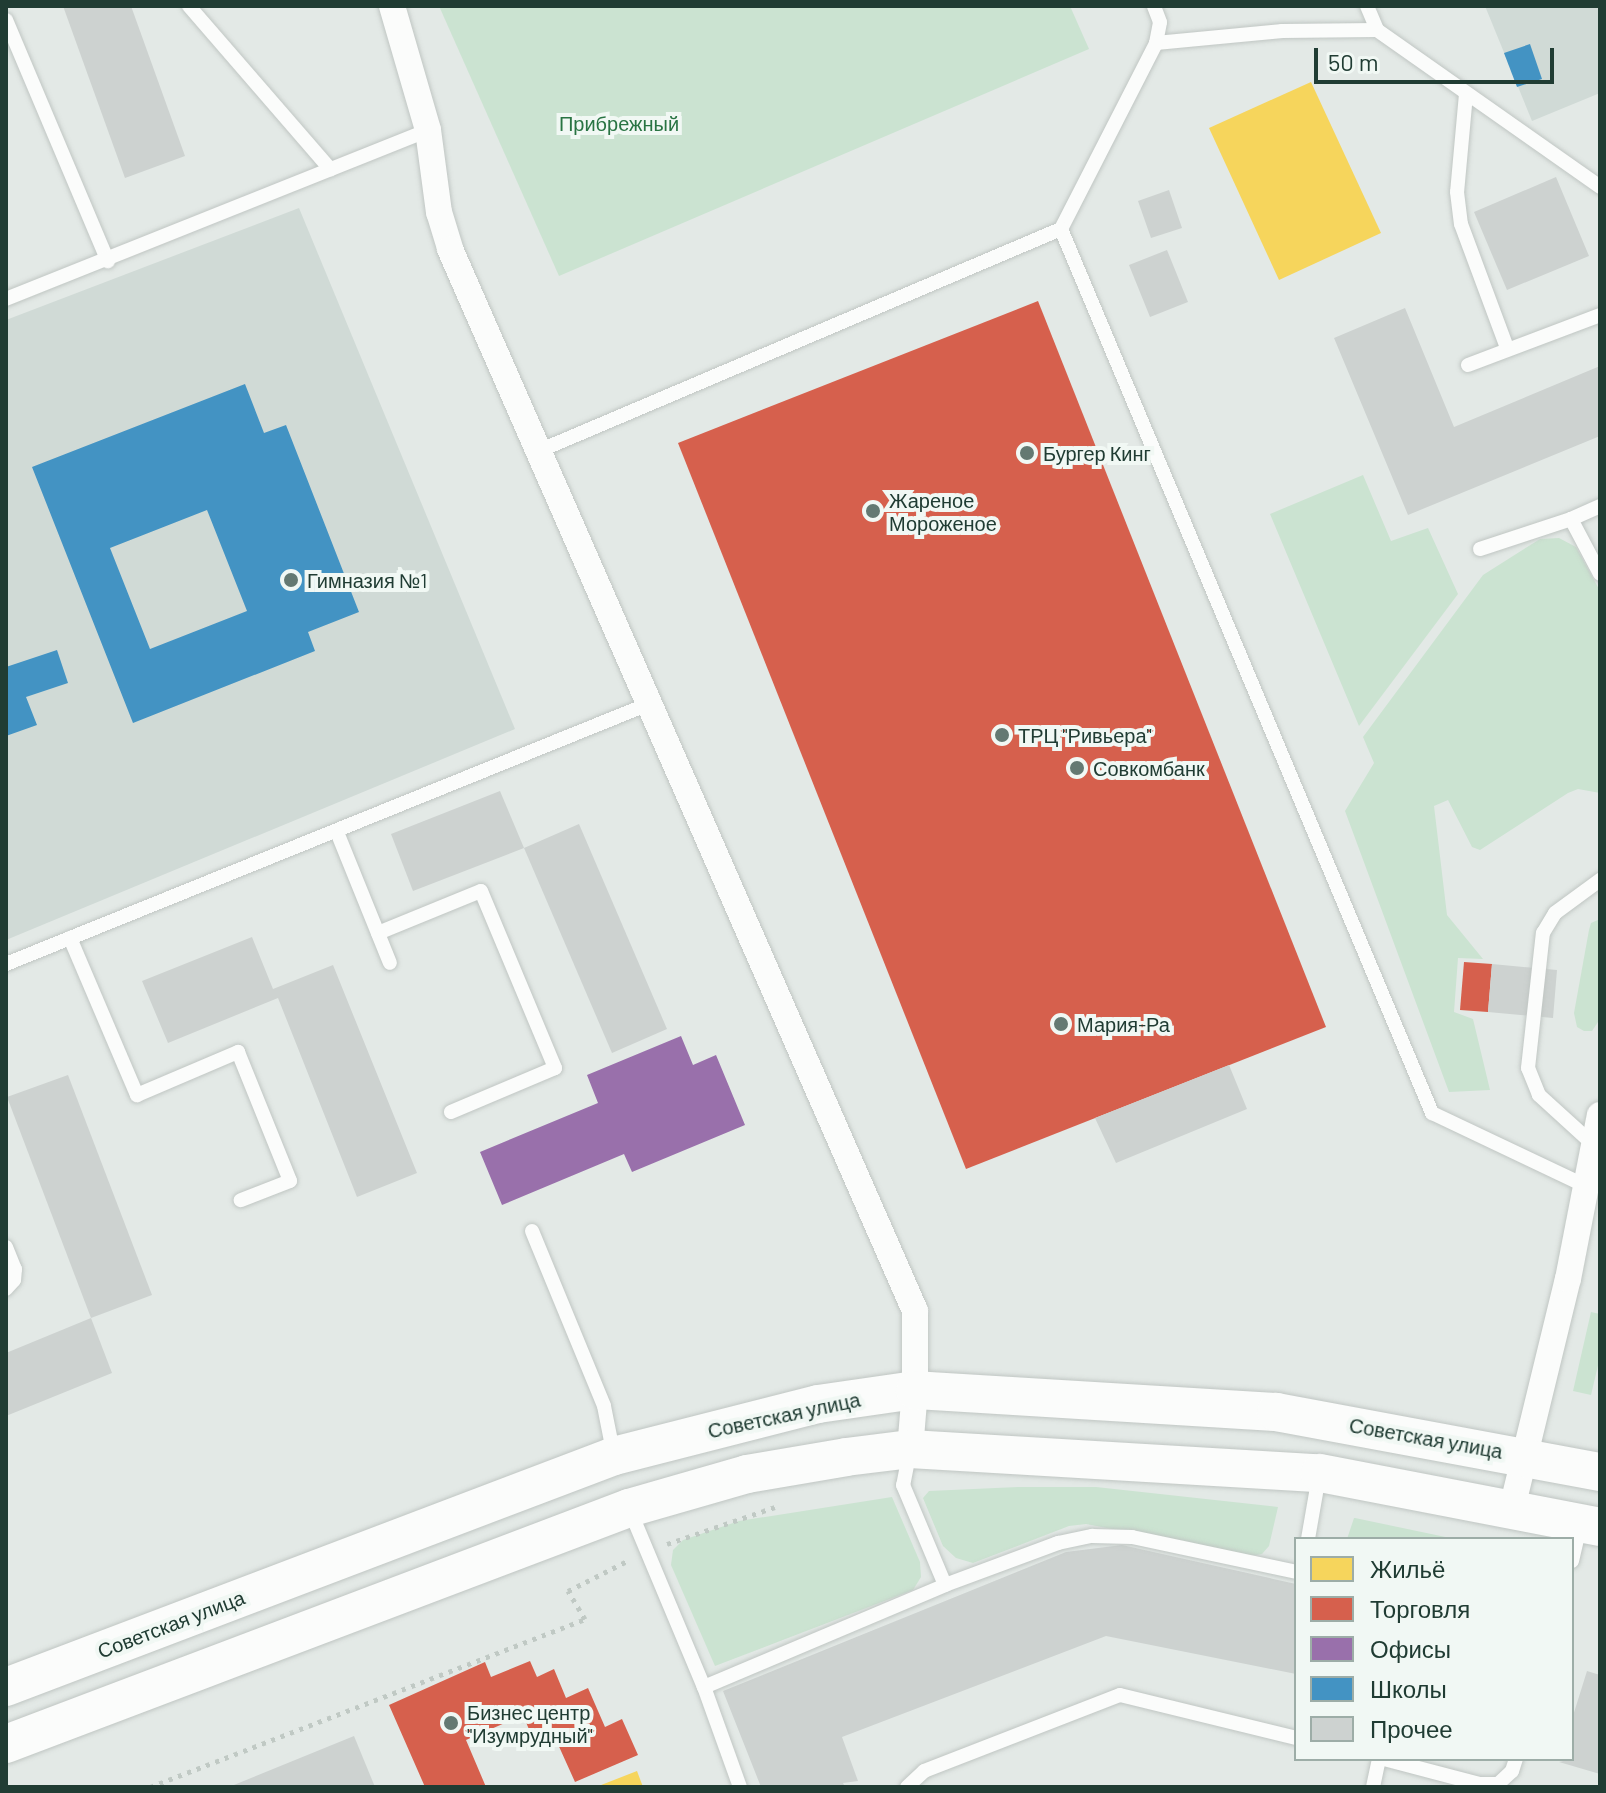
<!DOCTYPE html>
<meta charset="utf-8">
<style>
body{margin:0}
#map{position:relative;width:1606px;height:1793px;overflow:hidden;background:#e3e9e6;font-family:Barlow,sans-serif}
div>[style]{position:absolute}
.built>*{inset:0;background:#d0dad6}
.green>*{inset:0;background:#cbe3d1}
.homes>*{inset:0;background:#f6d55c}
.shops>*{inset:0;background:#d6604d}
.offices>*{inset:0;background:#9970ab}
.schools>*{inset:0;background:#4393c3}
.building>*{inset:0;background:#cdd2d0}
.path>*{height:5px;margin-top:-2.5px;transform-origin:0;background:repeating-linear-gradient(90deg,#c0c9c4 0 4px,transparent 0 10px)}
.roads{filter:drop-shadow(0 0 2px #c0c6c3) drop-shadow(0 0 2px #c0c6c3)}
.lane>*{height:14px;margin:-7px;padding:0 7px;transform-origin:7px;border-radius:7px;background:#fbfcfb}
.street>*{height:26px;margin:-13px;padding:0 13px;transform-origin:13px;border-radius:13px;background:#fbfcfb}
.secondary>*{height:38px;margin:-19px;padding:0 19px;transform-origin:19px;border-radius:19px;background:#fbfcfb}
.dots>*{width:22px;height:22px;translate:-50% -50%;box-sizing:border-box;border:4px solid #f1f8f4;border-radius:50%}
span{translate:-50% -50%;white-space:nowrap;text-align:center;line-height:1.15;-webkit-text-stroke:8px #f1f8f4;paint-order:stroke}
.park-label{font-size:20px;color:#297443}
.poi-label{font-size:20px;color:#203c33}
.left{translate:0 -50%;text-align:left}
.street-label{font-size:20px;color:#203c33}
.frame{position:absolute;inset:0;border:8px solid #203c33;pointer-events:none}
.legend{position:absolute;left:1294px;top:1537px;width:280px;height:224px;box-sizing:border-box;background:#f1f8f4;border:2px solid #9dada7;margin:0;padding:10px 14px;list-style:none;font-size:24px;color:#203c33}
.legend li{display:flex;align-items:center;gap:16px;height:40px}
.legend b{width:40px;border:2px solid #9dada7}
.scale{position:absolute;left:1314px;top:48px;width:240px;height:36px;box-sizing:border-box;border:4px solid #203c33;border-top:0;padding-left:10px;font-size:24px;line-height:28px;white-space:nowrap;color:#203c33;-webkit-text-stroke:6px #f1f8f4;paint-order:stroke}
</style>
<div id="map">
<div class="built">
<div style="clip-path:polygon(1485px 6px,1600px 6px,1600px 93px,1532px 121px)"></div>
<div style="clip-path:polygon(299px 208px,515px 729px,6px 940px,6px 320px)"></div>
</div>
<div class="green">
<div style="clip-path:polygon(439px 6px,1070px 6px,1089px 49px,559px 276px)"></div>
<div style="clip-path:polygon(1363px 475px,1391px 541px,1428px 528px,1458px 594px,1359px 726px,1270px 514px)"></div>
<div style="clip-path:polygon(1559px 538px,1576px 547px,1600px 591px,1600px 793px,1578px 789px,1568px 793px,1480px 850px,1472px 847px,1448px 800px,1434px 806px,1447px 915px,1483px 959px,1458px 958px,1454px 1012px,1473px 1019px,1490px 1090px,1449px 1092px,1345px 811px,1374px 763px,1363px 737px,1483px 575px,1540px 539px)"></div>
<div style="clip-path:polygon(1600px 919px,1600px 1019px,1592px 1031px,1584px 1031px,1577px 1027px,1574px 1013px,1589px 930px,1591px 923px)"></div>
<div style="clip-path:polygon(1591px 1312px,1600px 1314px,1600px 1357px,1591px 1395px,1573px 1391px)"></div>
<div style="clip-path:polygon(1018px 1487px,1096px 1487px,1278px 1507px,1269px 1546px,1262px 1554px,1251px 1556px,1086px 1524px,1069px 1526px,973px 1563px,956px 1558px,943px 1546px,923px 1498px,929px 1491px)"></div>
<div style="clip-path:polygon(892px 1497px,920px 1562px,921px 1577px,913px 1590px,715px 1666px,671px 1565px,673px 1550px,683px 1540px,739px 1521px)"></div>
<div style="clip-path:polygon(1354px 1518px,1355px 1518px,1455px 1539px,1347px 1539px)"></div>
</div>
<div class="homes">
<div style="clip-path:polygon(1311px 82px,1381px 233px,1279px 280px,1209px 128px)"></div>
<div style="clip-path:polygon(637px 1771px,643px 1787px,596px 1787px)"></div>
</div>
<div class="shops">
<div style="clip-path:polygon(1038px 301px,1326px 1027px,966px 1169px,678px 443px)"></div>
<div style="clip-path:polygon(1464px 962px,1492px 964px,1488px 1012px,1460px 1010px)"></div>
<div style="clip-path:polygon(530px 1661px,537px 1677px,554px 1669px,566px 1698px,588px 1688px,605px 1727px,622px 1719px,638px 1755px,575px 1782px,552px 1731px,533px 1739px,523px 1715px,466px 1740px,486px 1787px,425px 1787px,389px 1705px,485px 1662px,491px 1677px)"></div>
</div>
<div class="offices">
<div style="clip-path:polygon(681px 1036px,693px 1065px,716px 1055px,745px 1125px,632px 1172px,624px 1154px,502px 1205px,480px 1152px,598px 1103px,587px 1075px)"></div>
</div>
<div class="schools">
<div style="clip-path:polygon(1530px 44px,1542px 79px,1517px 87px,1504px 53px)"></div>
<div style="clip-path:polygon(evenodd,245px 384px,264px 433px,286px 425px,359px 612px,308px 632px,315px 651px,133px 723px,32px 467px,245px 384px,207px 510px,247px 611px,150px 649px,110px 548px,207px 510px)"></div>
<div style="clip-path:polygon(57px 650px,68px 683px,26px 697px,37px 725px,6px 736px,6px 667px)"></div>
</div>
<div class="building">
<div style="clip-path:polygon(63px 6px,131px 6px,185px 156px,125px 178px)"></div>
<div style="clip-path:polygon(1556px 177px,1589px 256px,1507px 290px,1474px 212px)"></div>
<div style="clip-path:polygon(1169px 190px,1182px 228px,1151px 238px,1138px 201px)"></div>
<div style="clip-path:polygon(1167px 250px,1188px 302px,1150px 317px,1129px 265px)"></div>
<div style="clip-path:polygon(1405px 308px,1454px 427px,1600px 366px,1600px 436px,1408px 515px,1334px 338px)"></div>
<div style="clip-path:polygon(500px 791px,524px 848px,413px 891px,391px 834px)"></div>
<div style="clip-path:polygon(579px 824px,667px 1029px,612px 1053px,524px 848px)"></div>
<div style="clip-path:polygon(252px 937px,273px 989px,333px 965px,417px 1173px,357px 1197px,278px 998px,168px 1043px,142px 981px)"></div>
<div style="clip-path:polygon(1492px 964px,1557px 970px,1553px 1018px,1488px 1012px)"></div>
<div style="clip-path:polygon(1229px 1065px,1247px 1109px,1116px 1163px,1095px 1118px)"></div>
<div style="clip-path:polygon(68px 1075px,152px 1295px,91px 1318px,7px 1097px)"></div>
<div style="clip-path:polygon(91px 1318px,112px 1373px,6px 1416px,6px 1353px)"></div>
<div style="clip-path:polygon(1122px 1545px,1296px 1584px,1296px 1674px,1106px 1636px,842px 1737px,858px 1781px,843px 1783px,845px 1787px,761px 1787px,723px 1691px,1066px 1552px)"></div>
<div style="clip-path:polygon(1587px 1671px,1600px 1675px,1600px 1774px,1559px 1762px,1572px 1759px,1572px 1719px)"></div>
<div style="clip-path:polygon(354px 1736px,375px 1787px,229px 1787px)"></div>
</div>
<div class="path">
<div style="left:667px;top:1544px;width:114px;rotate:-18.9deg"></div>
<div style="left:150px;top:1787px;width:466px;rotate:-21.1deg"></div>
<div style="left:585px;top:1619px;width:33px;rotate:-121deg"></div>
<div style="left:568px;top:1591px;width:68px;rotate:-26.9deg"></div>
</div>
<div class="roads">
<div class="lane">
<div style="left:189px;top:6px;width:216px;rotate:49.1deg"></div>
<div style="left:1367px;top:6px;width:26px;rotate:67deg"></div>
<div style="left:1377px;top:30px;width:273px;rotate:35.1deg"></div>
<div style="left:6px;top:20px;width:262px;rotate:67.1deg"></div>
<div style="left:1156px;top:43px;width:127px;rotate:-5.4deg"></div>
<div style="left:1282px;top:31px;width:95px;rotate:-0.6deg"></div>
<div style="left:1466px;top:94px;width:98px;rotate:95.2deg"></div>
<div style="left:1457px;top:192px;width:32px;rotate:83deg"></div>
<div style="left:1461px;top:224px;width:132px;rotate:69.6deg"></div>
<div style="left:1061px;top:229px;width:209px;rotate:-62.9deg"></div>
<div style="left:1156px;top:43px;width:21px;rotate:-79deg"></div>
<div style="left:1160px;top:22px;width:17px;rotate:-111deg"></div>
<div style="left:6px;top:299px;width:455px;rotate:-21.8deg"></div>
<div style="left:1468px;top:365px;width:141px;rotate:-20.7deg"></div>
<div style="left:541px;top:450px;width:565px;rotate:-23.03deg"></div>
<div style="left:1061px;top:229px;width:959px;rotate:67.23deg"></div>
<div style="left:1432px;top:1113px;width:170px;rotate:25.4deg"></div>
<div style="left:1571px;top:519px;width:32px;rotate:-24deg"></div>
<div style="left:1480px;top:549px;width:96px;rotate:-18.2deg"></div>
<div style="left:1571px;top:519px;width:62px;rotate:62.2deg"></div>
<div style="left:337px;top:832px;width:141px;rotate:68deg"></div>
<div style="left:378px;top:933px;width:111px;rotate:-22.2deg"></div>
<div style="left:481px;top:891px;width:192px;rotate:67.3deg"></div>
<div style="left:555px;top:1068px;width:113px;rotate:157.1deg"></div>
<div style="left:70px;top:938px;width:171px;rotate:66.9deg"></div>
<div style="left:137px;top:1095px;width:110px;rotate:-23.1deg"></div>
<div style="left:238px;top:1052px;width:139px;rotate:68deg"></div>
<div style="left:290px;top:1181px;width:53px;rotate:158.8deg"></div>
<div style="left:6px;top:964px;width:696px;rotate:-22.03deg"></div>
<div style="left:1595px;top:1146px;width:76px;rotate:-137.7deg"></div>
<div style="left:1539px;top:1095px;width:29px;rotate:-112deg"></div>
<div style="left:1528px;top:1068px;width:136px;rotate:-83.7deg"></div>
<div style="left:1543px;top:933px;width:23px;rotate:-59deg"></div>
<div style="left:1555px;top:913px;width:56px;rotate:-36.3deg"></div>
<div style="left:532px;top:1231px;width:189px;rotate:67.6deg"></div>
<div style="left:604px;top:1406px;width:51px;rotate:78.7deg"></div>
<div style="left:6px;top:1247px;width:24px;rotate:68deg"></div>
<div style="left:15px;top:1269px;width:11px;rotate:95deg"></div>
<div style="left:14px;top:1280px;width:12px;rotate:132deg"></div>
<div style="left:910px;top:1450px;width:36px;rotate:101deg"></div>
<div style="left:903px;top:1485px;width:108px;rotate:67.2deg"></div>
<div style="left:629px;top:1508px;width:194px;rotate:67.3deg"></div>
<div style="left:704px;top:1687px;width:106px;rotate:70.2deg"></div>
<div style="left:1308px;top:1539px;width:64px;rotate:-80.1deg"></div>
<div style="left:1572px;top:1561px;width:39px;rotate:-77deg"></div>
<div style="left:704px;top:1687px;width:262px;rotate:-22.9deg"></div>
<div style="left:945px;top:1585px;width:121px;rotate:-20.4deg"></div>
<div style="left:1058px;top:1543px;width:35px;rotate:-12deg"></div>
<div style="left:1092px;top:1536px;width:40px;rotate:1.4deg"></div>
<div style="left:1132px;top:1537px;width:168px;rotate:12deg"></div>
<div style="left:1384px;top:1759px;width:98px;rotate:14.7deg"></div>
<div style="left:1479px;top:1784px;width:19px"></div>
<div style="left:1498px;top:1784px;width:19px;rotate:-43deg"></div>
<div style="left:1512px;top:1771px;width:13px;rotate:-72deg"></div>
<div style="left:907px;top:1787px;width:23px;rotate:-43deg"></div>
<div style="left:924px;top:1771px;width:210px;rotate:-21.2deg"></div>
<div style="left:1120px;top:1695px;width:181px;rotate:13.7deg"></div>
<div style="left:1373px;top:1787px;width:29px;rotate:-78deg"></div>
</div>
<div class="street">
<div style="left:392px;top:6px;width:129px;rotate:73.8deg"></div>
<div style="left:428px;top:130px;width:83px;rotate:82.4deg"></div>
<div style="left:439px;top:212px;width:39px;rotate:73deg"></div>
<div style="left:450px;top:249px;width:1159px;rotate:66.35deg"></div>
<div style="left:915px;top:1311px;width:79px;rotate:90deg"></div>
<div style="left:915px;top:1390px;width:59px;rotate:94.8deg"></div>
<div style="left:1512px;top:1508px;width:236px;rotate:-76.3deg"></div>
<div style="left:1568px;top:1279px;width:167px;rotate:-79deg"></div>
</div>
<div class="secondary">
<div style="left:6px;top:1687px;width:650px;rotate:-20.8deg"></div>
<div style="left:614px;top:1456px;width:211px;rotate:-14.3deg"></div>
<div style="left:818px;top:1404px;width:98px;rotate:-8.2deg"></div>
<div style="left:915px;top:1390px;width:362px;rotate:3.5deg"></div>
<div style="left:1276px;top:1412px;width:330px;rotate:10.5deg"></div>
<div style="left:6px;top:1744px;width:666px;rotate:-20.75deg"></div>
<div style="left:629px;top:1508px;width:123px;rotate:-16.1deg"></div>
<div style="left:747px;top:1474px;width:100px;rotate:-9.7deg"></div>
<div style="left:846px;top:1457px;width:64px;rotate:-7.1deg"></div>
<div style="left:910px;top:1449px;width:411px;rotate:3.4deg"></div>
<div style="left:1320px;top:1473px;width:285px;rotate:10.9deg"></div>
</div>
</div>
<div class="dots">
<div style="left:1027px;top:453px;background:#647972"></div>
<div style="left:873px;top:511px;background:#647972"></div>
<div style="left:291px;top:580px;background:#647972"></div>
<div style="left:1002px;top:735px;background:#647972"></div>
<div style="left:1077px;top:768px;background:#647972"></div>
<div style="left:1061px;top:1024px;background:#647972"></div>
<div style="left:451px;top:1723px;background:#647972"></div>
</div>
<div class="park-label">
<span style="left:619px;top:123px">Прибрежный</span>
</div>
<div class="poi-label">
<span class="left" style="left:1043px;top:453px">Бургер Кинг</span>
<span class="left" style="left:889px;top:512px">Жареное<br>Мороженое</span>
<span class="left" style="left:307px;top:580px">Гимназия №1</span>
<span class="left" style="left:1018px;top:735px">ТРЦ "Ривьера"</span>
<span class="left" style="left:1093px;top:768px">Совкомбанк</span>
<span class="left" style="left:1077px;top:1024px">Мария-Ра</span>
<span class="left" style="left:467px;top:1724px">Бизнес центр<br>"Изумрудный"</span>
</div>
<div class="street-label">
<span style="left:784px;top:1415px;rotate:-12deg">Советская улица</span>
<span style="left:1426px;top:1438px;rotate:10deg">Советская улица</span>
<span style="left:171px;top:1624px;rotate:-21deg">Советская улица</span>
</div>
<div class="frame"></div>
<ul class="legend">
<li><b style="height:22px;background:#f6d55c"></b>Жильё</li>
<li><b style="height:22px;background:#d6604d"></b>Торговля</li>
<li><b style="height:22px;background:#9970ab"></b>Офисы</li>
<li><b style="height:22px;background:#4393c3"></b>Школы</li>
<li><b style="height:22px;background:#cdd2d0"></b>Прочее</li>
</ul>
<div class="scale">50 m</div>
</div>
